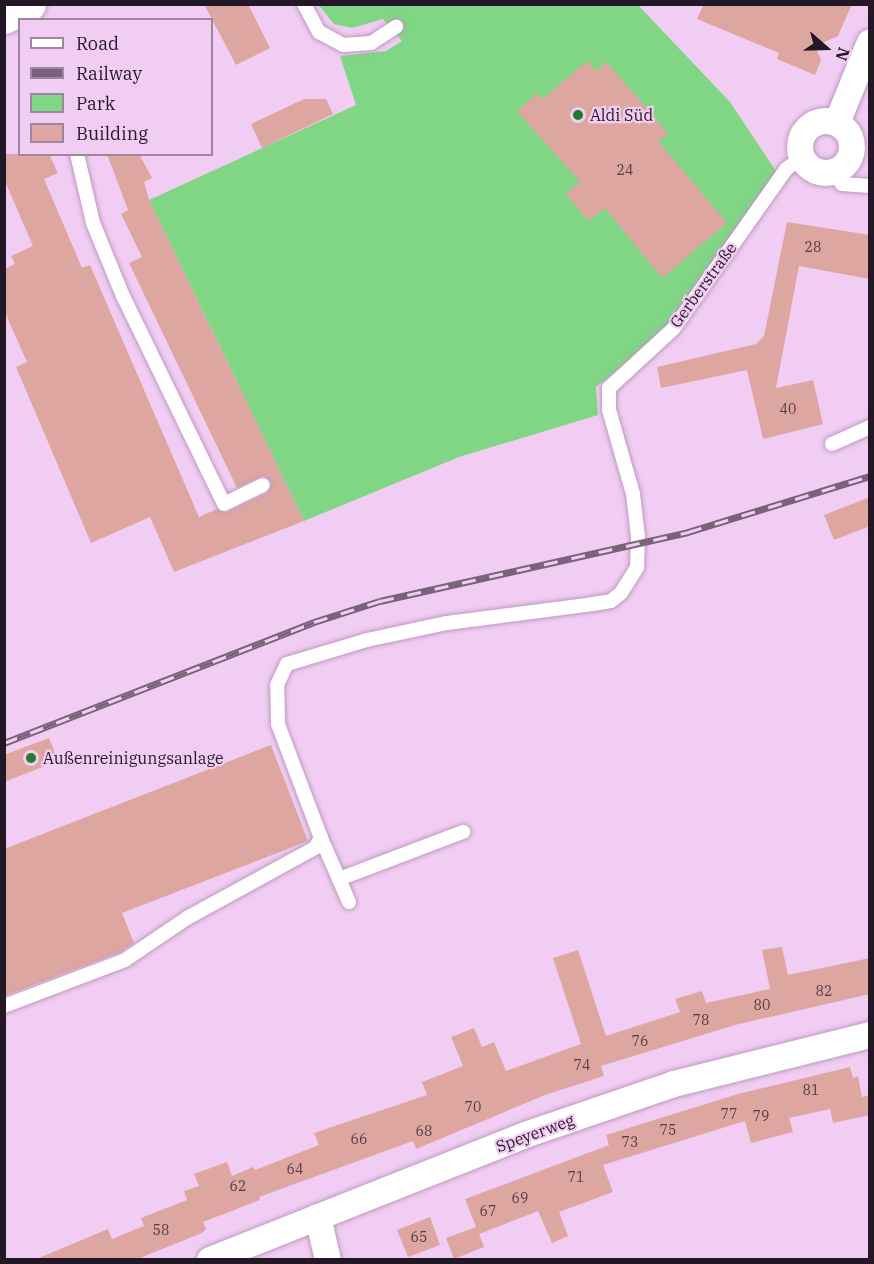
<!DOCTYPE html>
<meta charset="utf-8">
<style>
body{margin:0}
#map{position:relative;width:874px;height:1264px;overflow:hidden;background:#f2cdf3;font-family:"IBM Plex Serif",serif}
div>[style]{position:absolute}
.green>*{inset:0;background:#80d685}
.building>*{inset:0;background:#dda6a1}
.roads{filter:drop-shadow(0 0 2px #bd9abe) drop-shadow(0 0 2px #bd9abe)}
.lane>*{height:14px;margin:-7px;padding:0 7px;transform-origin:7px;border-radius:7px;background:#fff}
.street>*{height:26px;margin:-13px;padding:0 13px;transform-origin:13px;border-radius:13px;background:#fff}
.street>.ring{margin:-13px;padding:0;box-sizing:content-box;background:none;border:26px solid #fff;border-radius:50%}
.secondary>*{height:33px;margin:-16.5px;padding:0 16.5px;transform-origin:16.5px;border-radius:16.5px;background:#fff}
.rail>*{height:7px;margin-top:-3.5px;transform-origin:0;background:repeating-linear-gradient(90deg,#f2cdf3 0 14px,#79627a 0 28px);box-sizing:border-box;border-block:2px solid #79627a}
.dots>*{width:16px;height:16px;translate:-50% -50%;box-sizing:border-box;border:3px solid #f2cdf3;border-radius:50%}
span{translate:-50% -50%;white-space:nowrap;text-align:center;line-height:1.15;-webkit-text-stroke:4.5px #f2cdf3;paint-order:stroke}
.number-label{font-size:14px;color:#533c45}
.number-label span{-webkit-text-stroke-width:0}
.poi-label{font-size:16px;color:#251826}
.left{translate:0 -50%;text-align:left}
.street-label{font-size:16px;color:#251826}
.frame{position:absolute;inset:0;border:6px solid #251826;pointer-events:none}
.legend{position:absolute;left:18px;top:18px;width:195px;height:138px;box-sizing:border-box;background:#f2cdf3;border:2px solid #a085a1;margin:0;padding:8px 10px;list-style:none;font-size:18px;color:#251826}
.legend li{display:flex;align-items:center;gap:12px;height:30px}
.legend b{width:30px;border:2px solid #a085a1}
.north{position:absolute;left:796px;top:18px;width:60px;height:60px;-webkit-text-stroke:4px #f2cdf3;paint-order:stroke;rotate:110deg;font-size:16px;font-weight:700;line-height:24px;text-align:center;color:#251826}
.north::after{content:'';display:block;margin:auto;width:21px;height:27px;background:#251826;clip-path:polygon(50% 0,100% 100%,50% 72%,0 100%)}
</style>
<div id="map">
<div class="green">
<div style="clip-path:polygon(318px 4px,638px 5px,730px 102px,778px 174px,674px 325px,596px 387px,598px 415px,459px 457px,304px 521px,149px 200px,356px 105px,340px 56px,386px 51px,402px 41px,383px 19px,352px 28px,334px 24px)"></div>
</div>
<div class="building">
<div style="clip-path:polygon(204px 4px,248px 4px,270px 48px,236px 65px)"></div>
<div style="clip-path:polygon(704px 4px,852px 4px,838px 36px,815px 46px,821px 60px,815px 75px,777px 59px,779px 53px,697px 19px)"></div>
<div style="clip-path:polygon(587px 61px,596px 71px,606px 62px,637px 97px,668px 134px,658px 141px,727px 223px,662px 278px,605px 208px,589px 221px,566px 194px,580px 182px,517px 111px,538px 93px,543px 99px)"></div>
<div style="clip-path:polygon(304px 99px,326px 99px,333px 114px,262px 148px,251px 124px)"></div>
<div style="clip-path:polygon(4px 154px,49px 154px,58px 173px,44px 179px,82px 268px,90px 265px,199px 517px,217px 509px,227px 512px,267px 493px,271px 482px,263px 476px,237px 488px,129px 263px,142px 257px,121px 214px,128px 210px,107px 154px,139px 154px,152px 178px,144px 182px,149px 200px,304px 521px,174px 572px,150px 517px,91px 543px,16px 367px,27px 362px,4px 310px,4px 269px,15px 264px,11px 256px,33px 246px,4px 179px)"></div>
<div style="clip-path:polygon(787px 222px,870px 235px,870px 279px,799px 266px,776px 388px,813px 380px,823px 424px,763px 439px,747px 370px,661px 388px,657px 367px,756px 344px,764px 336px)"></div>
<div style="clip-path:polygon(870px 497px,870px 526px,834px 540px,824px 515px)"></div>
<div style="clip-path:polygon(49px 738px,58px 761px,4px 782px,4px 755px)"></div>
<div style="clip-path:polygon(271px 745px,308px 841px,122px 913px,134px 943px,121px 952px,4px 996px,4px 849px)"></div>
<div style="clip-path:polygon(782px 947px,788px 975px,870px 958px,870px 994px,735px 1025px,601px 1066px,604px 1076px,545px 1095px,416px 1149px,413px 1141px,259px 1197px,260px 1200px,203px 1222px,206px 1229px,202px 1233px,135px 1260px,34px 1260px,108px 1229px,112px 1239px,144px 1226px,141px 1218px,187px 1200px,184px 1191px,199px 1186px,194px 1174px,227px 1162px,232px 1176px,253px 1167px,255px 1170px,319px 1145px,314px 1133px,427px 1095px,422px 1082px,463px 1066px,451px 1037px,474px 1028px,482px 1047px,494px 1042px,506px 1071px,581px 1044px,553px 958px,578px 950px,606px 1036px,680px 1012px,675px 999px,702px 991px,706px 1003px,770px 989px,762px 950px)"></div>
<div style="clip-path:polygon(850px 1067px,853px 1078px,858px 1076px,862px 1097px,870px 1095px,870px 1115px,833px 1123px,830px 1109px,789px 1118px,793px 1132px,751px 1143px,745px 1121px,603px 1165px,613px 1192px,559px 1212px,568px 1236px,552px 1243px,538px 1211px,479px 1234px,484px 1247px,454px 1259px,446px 1238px,476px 1227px,465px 1199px,609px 1145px,606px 1135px,738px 1094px)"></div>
<div style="clip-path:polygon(430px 1217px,440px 1245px,408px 1257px,397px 1230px)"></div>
</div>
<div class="roads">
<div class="lane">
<div style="left:304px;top:4px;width:32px;rotate:62deg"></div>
<div style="left:319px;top:32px;width:27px;rotate:28deg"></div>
<div style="left:343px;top:45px;width:28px;rotate:-4deg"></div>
<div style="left:371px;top:43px;width:30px;rotate:-33deg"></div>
<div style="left:77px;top:154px;width:71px;rotate:76.9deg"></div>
<div style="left:93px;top:223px;width:79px;rotate:67.7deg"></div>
<div style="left:123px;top:296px;width:231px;rotate:64.1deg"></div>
<div style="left:224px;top:504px;width:43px;rotate:-26deg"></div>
<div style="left:834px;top:174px;width:13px;rotate:51deg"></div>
<div style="left:842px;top:184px;width:28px;rotate:4deg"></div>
<div style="left:832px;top:444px;width:42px;rotate:-24.1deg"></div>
<div style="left:321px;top:838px;width:70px;rotate:66.4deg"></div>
<div style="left:339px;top:879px;width:133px;rotate:-20.8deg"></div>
<div style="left:4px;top:1006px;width:129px;rotate:-20.8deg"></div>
<div style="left:125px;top:960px;width:75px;rotate:-34.1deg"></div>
<div style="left:187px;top:918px;width:146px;rotate:-28.7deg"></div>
<div style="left:315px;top:848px;width:12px;rotate:-59deg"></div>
<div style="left:321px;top:838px;width:122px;rotate:-110.7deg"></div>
<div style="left:278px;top:724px;width:39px;rotate:-91deg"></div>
<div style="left:277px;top:685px;width:23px;rotate:-65deg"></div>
<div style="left:287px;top:664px;width:84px;rotate:-16.7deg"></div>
<div style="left:367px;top:640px;width:82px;rotate:-12deg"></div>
<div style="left:447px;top:623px;width:147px;rotate:-7.4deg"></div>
<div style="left:593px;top:604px;width:18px;rotate:-9deg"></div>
<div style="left:611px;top:601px;width:13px;rotate:-39deg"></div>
<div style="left:621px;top:593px;width:31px;rotate:-58deg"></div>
<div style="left:637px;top:567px;width:30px;rotate:-88deg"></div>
<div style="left:638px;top:537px;width:43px;rotate:-96.6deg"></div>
<div style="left:633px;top:494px;width:87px;rotate:-105.9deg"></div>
<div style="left:609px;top:410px;width:22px;rotate:-90deg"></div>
<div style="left:609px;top:388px;width:88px;rotate:-42.7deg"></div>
<div style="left:674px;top:328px;width:194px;rotate:-54.8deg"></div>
<div style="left:786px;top:169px;width:19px;rotate:-35deg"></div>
</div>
<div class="street">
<div class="ring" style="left:800px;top:121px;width:26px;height:26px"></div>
<div style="left:837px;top:123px;width:87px;rotate:-67.8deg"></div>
<div style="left:318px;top:1217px;width:44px;rotate:76.9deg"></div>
<div style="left:210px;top:1260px;width:339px;rotate:-21.6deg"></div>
<div style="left:525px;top:1135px;width:157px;rotate:-18.9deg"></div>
<div style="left:674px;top:1084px;width:202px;rotate:-14deg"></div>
</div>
<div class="secondary">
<div style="left:4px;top:17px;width:28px;rotate:-27deg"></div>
</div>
</div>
<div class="rail">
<div style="left:4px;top:743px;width:333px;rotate:-21.3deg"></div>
<div style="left:314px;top:622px;width:69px;rotate:-17.7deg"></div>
<div style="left:380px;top:601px;width:316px;rotate:-12.6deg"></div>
<div style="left:688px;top:532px;width:190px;rotate:-17.1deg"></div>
</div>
<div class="dots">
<div style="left:578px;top:115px;background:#1e7c2d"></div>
<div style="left:31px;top:758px;background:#1e7c2d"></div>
</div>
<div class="number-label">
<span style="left:625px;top:170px">24</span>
<span style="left:813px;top:247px">28</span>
<span style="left:788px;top:409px">40</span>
<span style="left:824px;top:991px">82</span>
<span style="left:762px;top:1005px">80</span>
<span style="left:701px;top:1020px">78</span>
<span style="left:640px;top:1041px">76</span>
<span style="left:582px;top:1065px">74</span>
<span style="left:811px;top:1090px">81</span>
<span style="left:473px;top:1107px">70</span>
<span style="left:729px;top:1114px">77</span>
<span style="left:761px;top:1116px">79</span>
<span style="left:668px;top:1130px">75</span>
<span style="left:424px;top:1131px">68</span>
<span style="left:359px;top:1139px">66</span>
<span style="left:630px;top:1142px">73</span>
<span style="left:295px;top:1169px">64</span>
<span style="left:576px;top:1177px">71</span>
<span style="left:238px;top:1186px">62</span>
<span style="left:520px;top:1198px">69</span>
<span style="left:488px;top:1211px">67</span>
<span style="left:161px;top:1230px">58</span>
<span style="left:419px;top:1237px">65</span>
</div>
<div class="poi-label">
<span class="left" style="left:590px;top:115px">Aldi Süd</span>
<span class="left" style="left:43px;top:758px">Außenreinigungsanlage</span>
</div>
<div class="street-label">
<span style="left:703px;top:285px;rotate:-54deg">Gerberstraße</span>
<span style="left:535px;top:1133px;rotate:-20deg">Speyerweg</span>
</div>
<div class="frame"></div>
<ul class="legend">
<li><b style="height:8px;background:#fff"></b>Road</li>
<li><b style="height:8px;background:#79627a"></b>Railway</li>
<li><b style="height:16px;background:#80d685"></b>Park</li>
<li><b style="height:16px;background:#dda6a1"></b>Building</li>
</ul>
<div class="north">N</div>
</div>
